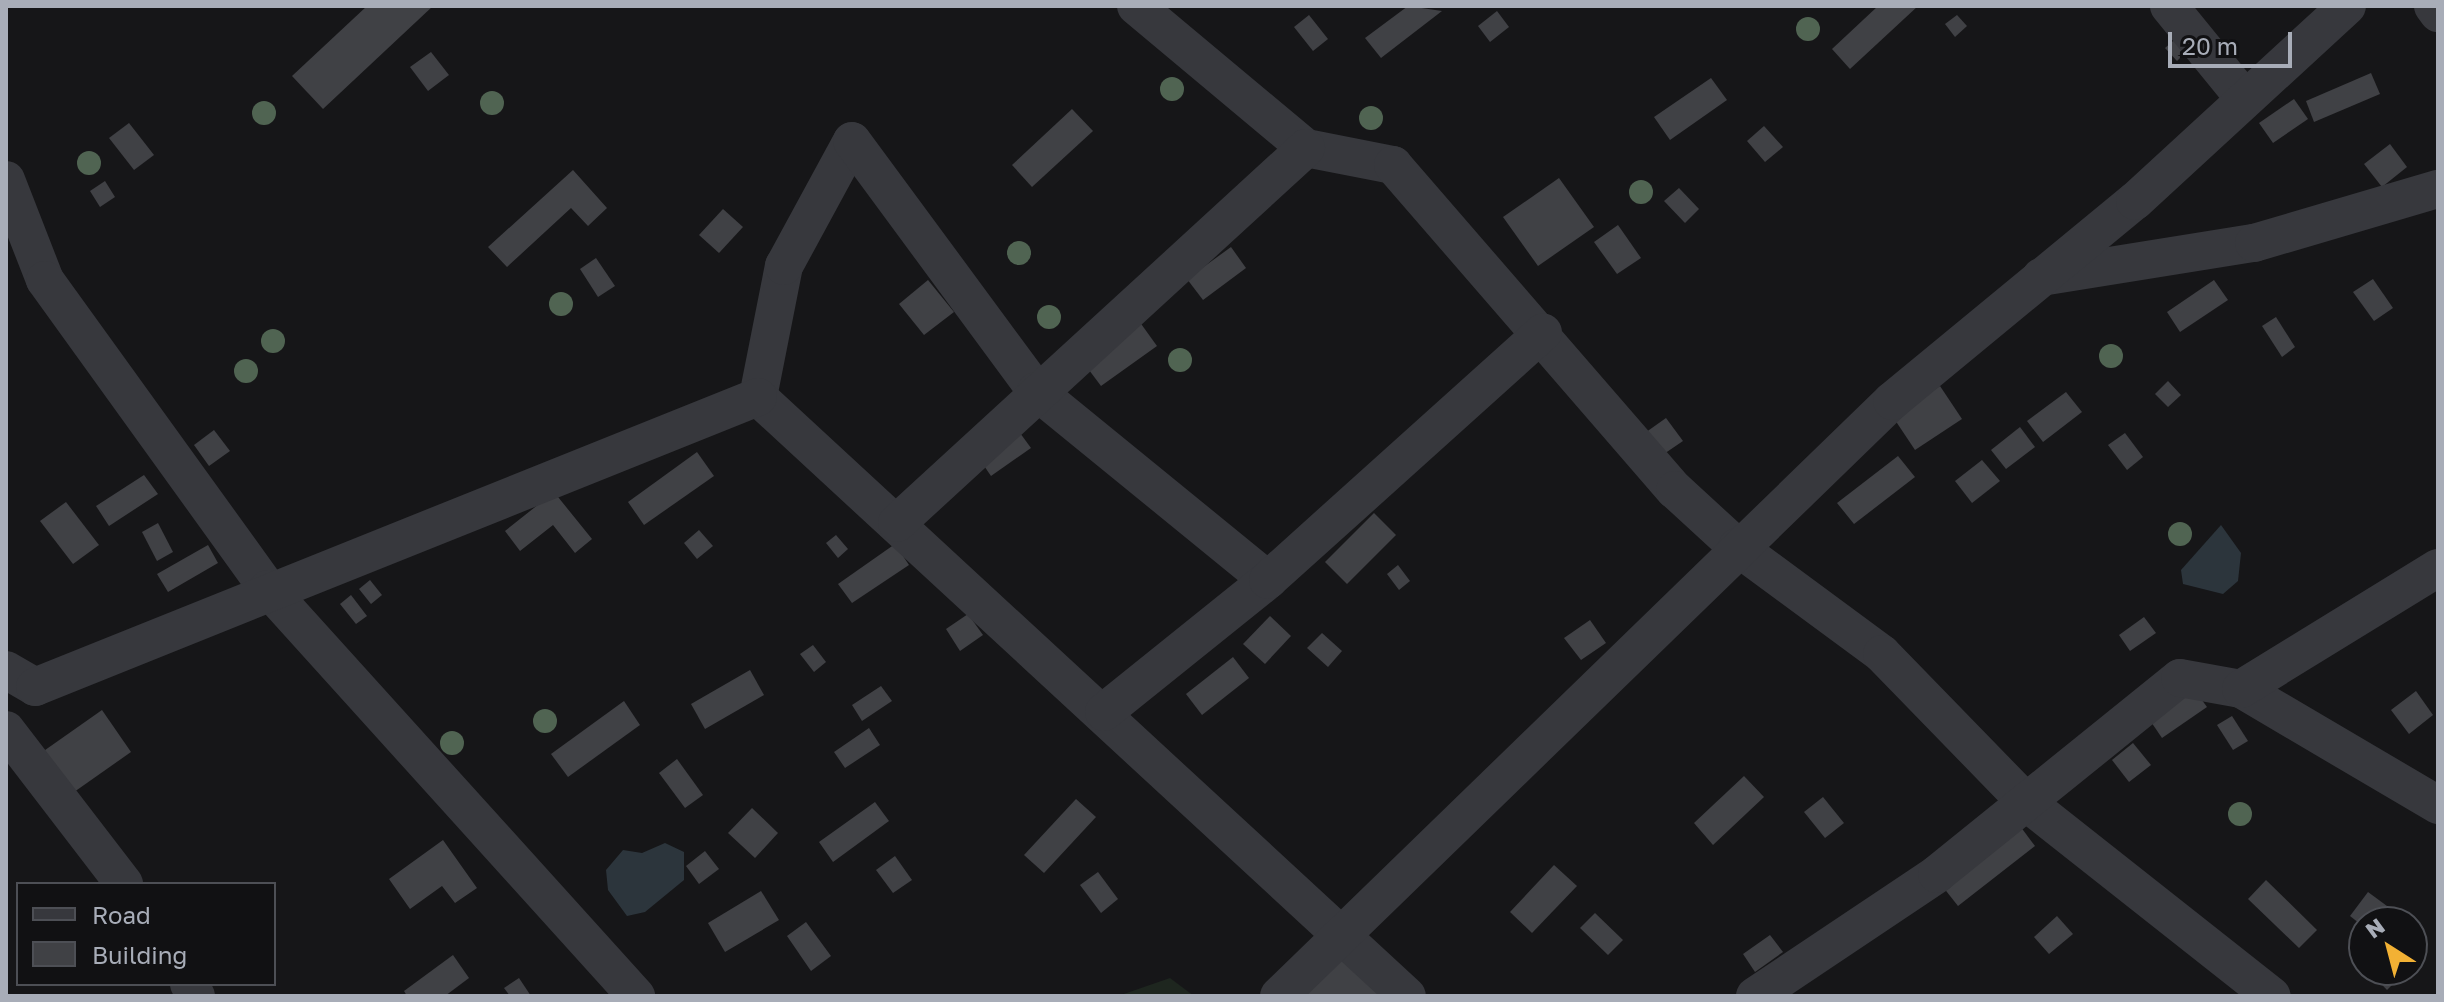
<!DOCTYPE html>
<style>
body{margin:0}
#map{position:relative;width:2444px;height:1002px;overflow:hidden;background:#161618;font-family:"Golos Text",sans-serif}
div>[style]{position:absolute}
.green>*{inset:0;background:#1e261f}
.water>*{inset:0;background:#2c353c}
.building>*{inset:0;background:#404145}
.minor>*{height:38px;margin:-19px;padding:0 19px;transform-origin:19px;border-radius:19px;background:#37383d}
.trees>*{width:24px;height:24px;margin:-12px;border-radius:50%;background:#506452}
span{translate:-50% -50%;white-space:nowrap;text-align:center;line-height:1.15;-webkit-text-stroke:6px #111113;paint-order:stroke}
.frame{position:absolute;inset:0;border:8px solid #a8adb8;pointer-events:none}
.legend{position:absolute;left:16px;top:882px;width:260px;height:104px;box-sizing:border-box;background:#111113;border:2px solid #4d4f55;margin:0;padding:10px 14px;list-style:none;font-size:24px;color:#a8adb8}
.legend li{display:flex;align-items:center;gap:16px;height:40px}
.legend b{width:40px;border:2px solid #4d4f55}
.north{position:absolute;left:2348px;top:906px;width:80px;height:80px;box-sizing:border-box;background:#111113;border:2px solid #4d4f55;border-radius:50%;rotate:324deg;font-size:22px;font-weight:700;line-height:32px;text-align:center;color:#a8adb8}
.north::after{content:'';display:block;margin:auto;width:28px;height:36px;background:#f2b134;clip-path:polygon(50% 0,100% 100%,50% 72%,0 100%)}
.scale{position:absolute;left:2168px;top:32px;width:124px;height:36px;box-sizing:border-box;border:4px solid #a8adb8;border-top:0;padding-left:10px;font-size:24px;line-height:28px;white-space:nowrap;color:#a8adb8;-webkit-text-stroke:6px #111113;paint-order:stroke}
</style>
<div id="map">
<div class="green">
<div style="clip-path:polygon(1170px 978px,1194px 996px,1118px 996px)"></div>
</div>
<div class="water">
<div style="clip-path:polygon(2221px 525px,2241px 553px,2238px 581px,2223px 594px,2183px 584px,2181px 570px)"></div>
<div style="clip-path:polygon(665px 843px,684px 852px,684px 880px,645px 912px,627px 916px,608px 890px,606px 870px,623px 850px,642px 853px)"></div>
</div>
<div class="building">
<div style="clip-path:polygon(367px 6px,433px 6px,323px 109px,292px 76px)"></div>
<div style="clip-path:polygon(1408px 6px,1442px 11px,1381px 58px,1365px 38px)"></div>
<div style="clip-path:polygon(1878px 6px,1918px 6px,1850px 69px,1832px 49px)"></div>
<div style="clip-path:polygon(1497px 11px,1509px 27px,1490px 42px,1478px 26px)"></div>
<div style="clip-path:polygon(1309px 15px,1328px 39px,1313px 51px,1294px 27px)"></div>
<div style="clip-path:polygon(1957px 15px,1967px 26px,1955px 37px,1945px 24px)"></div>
<div style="clip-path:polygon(2180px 35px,2191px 47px,2177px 61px,2165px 48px)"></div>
<div style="clip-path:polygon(431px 52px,449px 75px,428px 91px,410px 67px)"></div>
<div style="clip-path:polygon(2371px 73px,2380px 94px,2314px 122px,2306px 101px)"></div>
<div style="clip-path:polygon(1711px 78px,1727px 100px,1670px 140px,1654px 117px)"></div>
<div style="clip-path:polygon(2294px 99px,2308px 119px,2273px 143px,2259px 123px)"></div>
<div style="clip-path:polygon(1072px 109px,1093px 131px,1032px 187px,1012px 165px)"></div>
<div style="clip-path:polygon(129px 123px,154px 155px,134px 170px,109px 138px)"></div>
<div style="clip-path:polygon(1764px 126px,1783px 147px,1765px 162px,1747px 141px)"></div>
<div style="clip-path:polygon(2390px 144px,2407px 167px,2382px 187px,2364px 164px)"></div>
<div style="clip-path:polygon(573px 170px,607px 208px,588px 226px,571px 208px,507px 267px,488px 247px)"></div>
<div style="clip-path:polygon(1559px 178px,1594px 227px,1538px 266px,1503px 217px)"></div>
<div style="clip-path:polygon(105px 181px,115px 197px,100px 207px,90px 191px)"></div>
<div style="clip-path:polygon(1679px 188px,1699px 209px,1685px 223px,1664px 201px)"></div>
<div style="clip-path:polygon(723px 209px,743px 227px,719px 253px,699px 235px)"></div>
<div style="clip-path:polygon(1618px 225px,1641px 258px,1617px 274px,1594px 242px)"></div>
<div style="clip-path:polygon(1231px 247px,1246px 268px,1203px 300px,1187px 279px)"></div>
<div style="clip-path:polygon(596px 258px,615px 286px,598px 297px,580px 269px)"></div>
<div style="clip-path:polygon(2373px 279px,2393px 308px,2374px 321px,2353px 292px)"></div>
<div style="clip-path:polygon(928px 280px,954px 312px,924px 335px,899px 304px)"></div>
<div style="clip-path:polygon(2214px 280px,2228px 300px,2180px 332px,2167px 312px)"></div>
<div style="clip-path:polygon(2276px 317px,2295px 347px,2282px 357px,2262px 326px)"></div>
<div style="clip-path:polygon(1139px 321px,1157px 346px,1101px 386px,1083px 362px)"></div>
<div style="clip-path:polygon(2168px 381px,2181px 395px,2168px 407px,2155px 394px)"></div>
<div style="clip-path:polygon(1940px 386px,1962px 419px,1915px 450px,1893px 417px)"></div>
<div style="clip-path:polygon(2066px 392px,2082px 412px,2043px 442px,2027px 421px)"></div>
<div style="clip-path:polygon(1666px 418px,1683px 441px,1658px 458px,1642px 435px)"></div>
<div style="clip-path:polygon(1015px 426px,1031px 448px,991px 476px,976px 454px)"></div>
<div style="clip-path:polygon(2020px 427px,2035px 447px,2006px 469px,1991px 450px)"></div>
<div style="clip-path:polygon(214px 430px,230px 451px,209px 466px,194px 445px)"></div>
<div style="clip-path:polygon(2125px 433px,2143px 457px,2127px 470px,2108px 445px)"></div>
<div style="clip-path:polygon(697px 452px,714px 476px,644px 525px,628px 502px)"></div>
<div style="clip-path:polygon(1898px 456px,1915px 477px,1854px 524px,1837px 503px)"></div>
<div style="clip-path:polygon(1982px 460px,2000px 481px,1972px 503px,1955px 481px)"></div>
<div style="clip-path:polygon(144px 475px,158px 494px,109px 526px,96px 506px)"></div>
<div style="clip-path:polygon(554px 492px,592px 539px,575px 553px,553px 525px,520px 551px,505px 531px)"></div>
<div style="clip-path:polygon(66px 502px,99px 545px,73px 564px,40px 521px)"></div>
<div style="clip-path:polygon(1374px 513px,1396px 535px,1347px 584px,1325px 562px)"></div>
<div style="clip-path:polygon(158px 523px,173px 552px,157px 561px,142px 532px)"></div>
<div style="clip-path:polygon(699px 530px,713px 546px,697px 559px,684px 543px)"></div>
<div style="clip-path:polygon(836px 535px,848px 549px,838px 558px,826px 543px)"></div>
<div style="clip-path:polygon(895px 544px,909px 565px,852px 603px,838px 584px)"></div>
<div style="clip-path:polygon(208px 545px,218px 563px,168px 592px,157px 574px)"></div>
<div style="clip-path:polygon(1398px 565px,1410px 581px,1399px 590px,1387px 574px)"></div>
<div style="clip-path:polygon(370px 580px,382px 595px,371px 604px,359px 589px)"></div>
<div style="clip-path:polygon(351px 595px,367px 616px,356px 624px,340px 604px)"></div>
<div style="clip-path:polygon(968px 614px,983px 635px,960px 651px,946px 629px)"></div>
<div style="clip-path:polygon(1270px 616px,1291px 636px,1265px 664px,1243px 644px)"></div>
<div style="clip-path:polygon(2144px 617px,2156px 633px,2130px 651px,2119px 635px)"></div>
<div style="clip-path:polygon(1590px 620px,1606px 643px,1581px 660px,1564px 638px)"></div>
<div style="clip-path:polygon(1322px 633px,1342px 651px,1328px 667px,1307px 648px)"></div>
<div style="clip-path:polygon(813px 645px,826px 662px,814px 672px,800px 654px)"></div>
<div style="clip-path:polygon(1233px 657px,1249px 678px,1202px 715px,1186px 694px)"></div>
<div style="clip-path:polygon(750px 670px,764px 695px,705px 729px,691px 704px)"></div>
<div style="clip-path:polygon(2191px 685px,2207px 707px,2162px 738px,2147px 716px)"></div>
<div style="clip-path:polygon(881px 686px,892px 701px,862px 721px,852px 705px)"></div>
<div style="clip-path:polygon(2416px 691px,2433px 715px,2409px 734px,2391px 710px)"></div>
<div style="clip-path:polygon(624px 701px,640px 725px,568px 777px,551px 754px)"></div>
<div style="clip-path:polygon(102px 710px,131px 752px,67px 797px,38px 755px)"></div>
<div style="clip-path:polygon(2232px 716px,2248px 741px,2233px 750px,2217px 725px)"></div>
<div style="clip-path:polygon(869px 728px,880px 745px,845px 768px,834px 752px)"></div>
<div style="clip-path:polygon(2133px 743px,2151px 765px,2129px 782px,2112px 760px)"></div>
<div style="clip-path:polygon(677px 759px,703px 795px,685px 808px,659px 773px)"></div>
<div style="clip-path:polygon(1744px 776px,1764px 797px,1713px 845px,1694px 823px)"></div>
<div style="clip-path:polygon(1823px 797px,1844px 823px,1825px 838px,1804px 812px)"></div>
<div style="clip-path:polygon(1076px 799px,1096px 817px,1044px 873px,1024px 855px)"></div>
<div style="clip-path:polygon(875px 802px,889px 821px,833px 862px,819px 842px)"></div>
<div style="clip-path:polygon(752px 808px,778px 833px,755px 858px,728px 833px)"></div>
<div style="clip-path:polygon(2020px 826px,2035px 846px,1958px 906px,1943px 887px)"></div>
<div style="clip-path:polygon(443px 840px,477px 888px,455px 903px,442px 886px,410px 909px,389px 879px)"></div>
<div style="clip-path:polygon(705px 851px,719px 869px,699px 884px,686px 866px)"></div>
<div style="clip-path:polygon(895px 856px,912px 880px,893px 893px,876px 870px)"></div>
<div style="clip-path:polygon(1554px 865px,1577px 886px,1532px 933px,1510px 912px)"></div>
<div style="clip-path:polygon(1098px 872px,1118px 899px,1101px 913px,1080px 885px)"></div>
<div style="clip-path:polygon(2266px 880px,2317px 930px,2299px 948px,2248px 899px)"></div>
<div style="clip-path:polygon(761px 891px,779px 920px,725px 952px,708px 923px)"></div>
<div style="clip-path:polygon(2368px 892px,2387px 906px,2364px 927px,2350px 916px)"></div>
<div style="clip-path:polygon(1595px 913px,1623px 940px,1608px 955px,1580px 928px)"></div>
<div style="clip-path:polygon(2057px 916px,2073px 934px,2049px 954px,2034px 937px)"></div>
<div style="clip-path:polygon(806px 922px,831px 956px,811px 971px,787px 936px)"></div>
<div style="clip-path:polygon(1770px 935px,1783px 952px,1755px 972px,1743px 954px)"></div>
<div style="clip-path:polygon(453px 955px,469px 978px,445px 996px,407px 996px,404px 991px)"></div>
<div style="clip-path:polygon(1339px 958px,1381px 996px,1304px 996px)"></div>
<div style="clip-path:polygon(2368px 970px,2403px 970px,2405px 972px,2387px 990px)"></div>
<div style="clip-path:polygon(519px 978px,531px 996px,510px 996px,504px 988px)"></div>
</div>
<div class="minor">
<div style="left:1136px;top:6px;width:222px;rotate:39.9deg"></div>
<div style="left:1306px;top:148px;width:89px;rotate:11.1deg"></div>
<div style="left:1393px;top:165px;width:430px;rotate:49.1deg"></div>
<div style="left:1675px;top:490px;width:84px;rotate:42.6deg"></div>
<div style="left:1737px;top:547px;width:180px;rotate:36.4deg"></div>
<div style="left:1882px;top:654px;width:206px;rotate:45.8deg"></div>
<div style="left:2026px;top:802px;width:313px;rotate:38.3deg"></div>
<div style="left:2169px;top:6px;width:119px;rotate:50.8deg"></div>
<div style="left:2433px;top:6px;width:9px;rotate:54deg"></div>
<div style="left:6px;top:180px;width:107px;rotate:68.7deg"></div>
<div style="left:45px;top:280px;width:381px;rotate:54.2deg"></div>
<div style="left:268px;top:589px;width:549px;rotate:47.88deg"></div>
<div style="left:2041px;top:277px;width:216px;rotate:-9.1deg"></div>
<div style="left:2254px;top:243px;width:192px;rotate:-16.4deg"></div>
<div style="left:758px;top:397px;width:134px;rotate:-78.8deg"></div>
<div style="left:784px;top:266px;width:142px;rotate:-61.5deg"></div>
<div style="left:852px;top:141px;width:310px;rotate:53.6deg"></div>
<div style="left:1036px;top:391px;width:299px;rotate:39.2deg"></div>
<div style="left:758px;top:397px;width:883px;rotate:42.71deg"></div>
<div style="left:897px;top:523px;width:555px;rotate:-42.52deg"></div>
<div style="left:6px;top:670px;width:34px;rotate:30deg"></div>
<div style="left:35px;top:687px;width:779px;rotate:-21.86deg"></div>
<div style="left:2241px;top:689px;width:229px;rotate:30.5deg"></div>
<div style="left:1104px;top:712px;width:211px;rotate:-38.8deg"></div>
<div style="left:1268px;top:580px;width:370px;rotate:-42deg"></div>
<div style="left:6px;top:730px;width:194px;rotate:52.5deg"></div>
<div style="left:189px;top:984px;width:14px;rotate:60deg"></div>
<div style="left:1279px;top:996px;width:854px;rotate:-44.15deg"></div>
<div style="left:1892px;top:401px;width:315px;rotate:-39.5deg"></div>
<div style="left:2135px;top:201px;width:288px;rotate:-42.6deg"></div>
<div style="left:1755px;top:996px;width:219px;rotate:-33.8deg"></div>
<div style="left:1937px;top:874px;width:312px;rotate:-38.9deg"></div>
<div style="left:2180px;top:678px;width:62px;rotate:10.2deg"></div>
<div style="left:2241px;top:689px;width:231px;rotate:-31.6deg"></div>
</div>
<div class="trees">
<div style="left:1808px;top:29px"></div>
<div style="left:1172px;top:89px"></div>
<div style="left:492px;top:103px"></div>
<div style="left:264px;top:113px"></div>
<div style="left:1371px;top:118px"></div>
<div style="left:89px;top:163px"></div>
<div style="left:1641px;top:192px"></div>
<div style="left:1019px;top:253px"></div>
<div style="left:561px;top:304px"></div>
<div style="left:1049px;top:317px"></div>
<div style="left:273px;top:341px"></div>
<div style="left:2111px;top:356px"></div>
<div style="left:1180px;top:360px"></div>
<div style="left:246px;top:371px"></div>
<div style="left:2180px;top:534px"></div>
<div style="left:545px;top:721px"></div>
<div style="left:452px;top:743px"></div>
<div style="left:2240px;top:814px"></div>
</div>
<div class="frame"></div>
<ul class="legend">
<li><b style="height:10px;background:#37383d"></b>Road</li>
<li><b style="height:22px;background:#404145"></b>Building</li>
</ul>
<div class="north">N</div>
<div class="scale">20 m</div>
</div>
